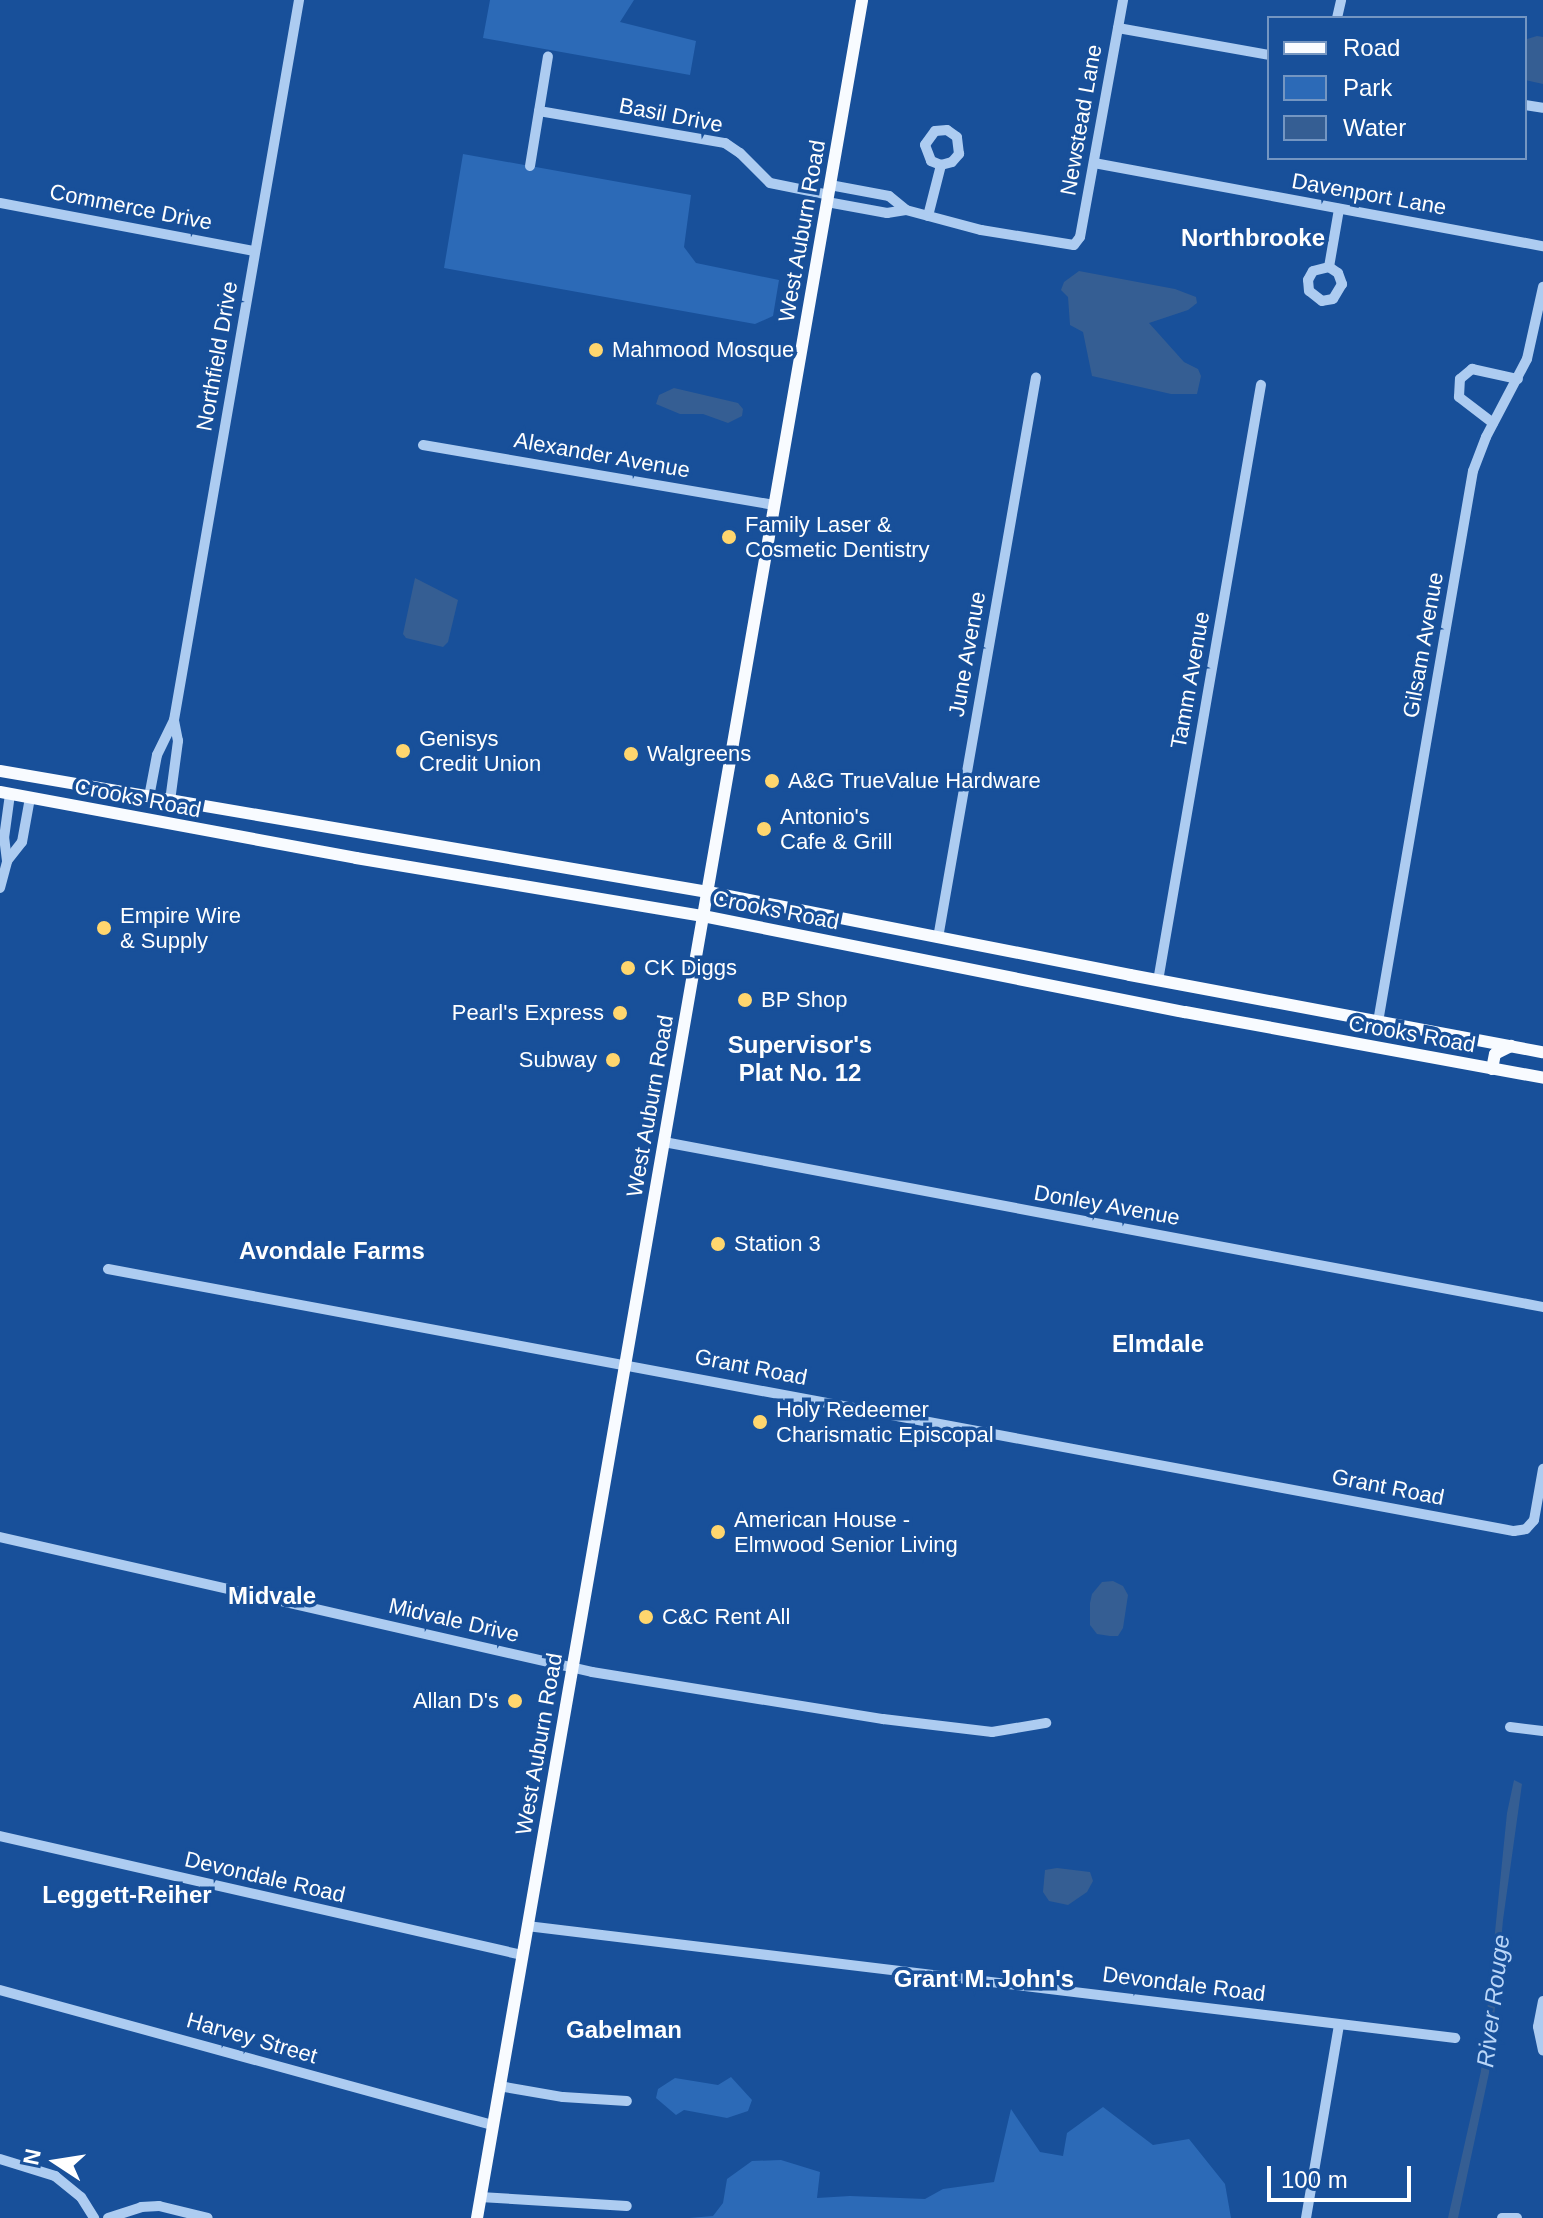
<!DOCTYPE html>
<style>
body{margin:0}
#map{position:relative;width:1543px;height:2218px;overflow:hidden;background:#18509a;font-family:Arial,sans-serif}
div>[style]{position:absolute}
.green>*{inset:0;background:#2c6ab7}
.water>*{inset:0;background:#355e93}
.minor>*{height:10px;margin:-5px;padding:0 5px;transform-origin:5px;border-radius:5px;background:#adccf1}
.major>*{height:12px;margin:-6px;padding:0 6px;transform-origin:6px;border-radius:6px;background:#f8fbff}
.dots>*{width:22px;height:22px;translate:-50% -50%;box-sizing:border-box;border:4px solid #18509a;border-radius:50%}
span{translate:-50% -50%;white-space:nowrap;text-align:center;line-height:1.15;-webkit-text-stroke:7px #18509a;paint-order:stroke}
.street-label{font-size:22px;color:#fff}
.poi-label{font-size:22px;color:#fff}
.left{translate:0 -50%;text-align:left}
.right{translate:-100% -50%;text-align:right}
.neighbourhood-label{font-size:24px;color:#fff;font-weight:700}
.water-label{font-size:24px;color:#bad6f8;font-style:italic}
.legend{position:absolute;left:1267px;top:16px;width:260px;height:144px;box-sizing:border-box;background:#18509a;border:2px solid #7496c2;margin:0;padding:10px 14px;list-style:none;font-size:24px;color:#fff}
.legend li{display:flex;align-items:center;gap:16px;height:40px}
.legend b{width:40px;border:2px solid #7496c2}
.north{position:absolute;left:16px;top:2122px;width:80px;height:80px;-webkit-text-stroke:6px #18509a;paint-order:stroke;rotate:282deg;font-size:22px;font-weight:700;line-height:32px;text-align:center;color:#fff}
.north::after{content:'';display:block;margin:auto;width:28px;height:36px;background:#fff;clip-path:polygon(50% 0,100% 100%,50% 72%,0 100%)}
.scale{position:absolute;left:1267px;top:2166px;width:144px;height:36px;box-sizing:border-box;border:4px solid #fff;border-top:0;padding-left:10px;font-size:24px;line-height:28px;white-space:nowrap;color:#fff;-webkit-text-stroke:6px #18509a;paint-order:stroke}
</style>
<div id="map">
<div class="green">
<div style="clip-path:polygon(490px 0,634px 0,620px 22px,696px 41px,690px 75px,483px 38px)"></div>
<div style="clip-path:polygon(463px 154px,691px 195px,684px 247px,696px 263px,779px 280px,773px 316px,755px 324px,444px 268px)"></div>
<div style="clip-path:polygon(731px 2077px,752px 2100px,748px 2111px,727px 2118px,684px 2110px,676px 2115px,656px 2098px,658px 2089px,675px 2078px,718px 2085px)"></div>
<div style="clip-path:polygon(1103px 2107px,1153px 2145px,1189px 2139px,1225px 2184px,1231px 2218px,689px 2218px,713px 2216px,723px 2203px,727px 2179px,752px 2161px,781px 2160px,820px 2172px,817px 2198px,850px 2196px,925px 2199px,943px 2189px,994px 2182px,1011px 2109px,1040px 2152px,1063px 2156px,1067px 2133px)"></div>
</div>
<div class="water">
<div style="clip-path:polygon(1537px 36px,1543px 37px,1543px 84px,1525px 80px,1525px 45px,1527px 39px)"></div>
<div style="clip-path:polygon(1079px 271px,1175px 289px,1196px 297px,1197px 303px,1188px 310px,1149px 323px,1184px 362px,1198px 369px,1201px 376px,1197px 394px,1171px 394px,1092px 376px,1083px 332px,1070px 325px,1068px 297px,1061px 290px,1064px 282px)"></div>
<div style="clip-path:polygon(674px 388px,738px 403px,743px 409px,742px 416px,728px 423px,703px 414px,680px 414px,656px 404px,659px 395px)"></div>
<div style="clip-path:polygon(415px 578px,458px 600px,448px 642px,443px 647px,406px 638px,403px 634px)"></div>
<div style="clip-path:polygon(1113px 1581px,1123px 1586px,1128px 1595px,1123px 1628px,1118px 1636px,1110px 1636px,1097px 1634px,1090px 1625px,1090px 1603px,1092px 1594px,1102px 1582px)"></div>
<div style="clip-path:polygon(1514px 1780px,1522px 1784px,1503px 1920px,1489px 2073px,1458px 2218px,1448px 2218px,1481px 2071px,1507px 1813px)"></div>
<div style="clip-path:polygon(1057px 1868px,1090px 1872px,1093px 1881px,1087px 1892px,1068px 1905px,1049px 1901px,1043px 1892px,1045px 1870px)"></div>
</div>
<div class="minor">
<div style="left:1337px;top:18px;width:18px;rotate:-77deg"></div>
<div style="left:1118px;top:28px;width:153px;rotate:10.1deg"></div>
<div style="left:1525px;top:105px;width:18px;rotate:9deg"></div>
<div style="left:539px;top:111px;width:189px;rotate:9.8deg"></div>
<div style="left:725px;top:143px;width:18px;rotate:34deg"></div>
<div style="left:740px;top:153px;width:42px;rotate:45deg"></div>
<div style="left:770px;top:183px;width:60px;rotate:11.5deg"></div>
<div style="left:1094px;top:163px;width:457px;rotate:10.5deg"></div>
<div style="left:530px;top:166px;width:111px;rotate:-80.7deg"></div>
<div style="left:830px;top:185px;width:60px;rotate:10.6deg"></div>
<div style="left:889px;top:196px;width:22px;rotate:39deg"></div>
<div style="left:827px;top:202px;width:61px;rotate:10.4deg"></div>
<div style="left:887px;top:213px;width:19px;rotate:-9deg"></div>
<div style="left:906px;top:210px;width:78px;rotate:14.9deg"></div>
<div style="left:981px;top:230px;width:94px;rotate:9.2deg"></div>
<div style="left:1074px;top:245px;width:10px;rotate:-53deg"></div>
<div style="left:1080px;top:237px;width:241px;rotate:-79.7deg"></div>
<div style="left:0;top:203px;width:259px;rotate:10.7deg"></div>
<div style="left:928px;top:216px;width:53px;rotate:-75.7deg"></div>
<div style="left:941px;top:165px;width:11px;rotate:-15deg"></div>
<div style="left:952px;top:162px;width:11px;rotate:-49deg"></div>
<div style="left:959px;top:154px;width:17px;rotate:-97deg"></div>
<div style="left:957px;top:137px;width:12px;rotate:-145deg"></div>
<div style="left:947px;top:130px;width:12px;rotate:175deg"></div>
<div style="left:935px;top:131px;width:17px;rotate:126deg"></div>
<div style="left:925px;top:145px;width:17px;rotate:69deg"></div>
<div style="left:931px;top:161px;width:11px;rotate:22deg"></div>
<div style="left:1329px;top:267px;width:11px;rotate:34deg"></div>
<div style="left:1338px;top:273px;width:12px;rotate:70deg"></div>
<div style="left:1342px;top:284px;width:17px;rotate:121deg"></div>
<div style="left:1333px;top:299px;width:11px;rotate:170deg"></div>
<div style="left:1322px;top:301px;width:16px;rotate:-142deg"></div>
<div style="left:1309px;top:291px;width:11px;rotate:-95deg"></div>
<div style="left:1308px;top:280px;width:10px;rotate:-61deg"></div>
<div style="left:1313px;top:271px;width:16px;rotate:-14deg"></div>
<div style="left:1329px;top:267px;width:59px;rotate:-80.2deg"></div>
<div style="left:1493px;top:423px;width:43px;rotate:-142.6deg"></div>
<div style="left:1459px;top:397px;width:18px;rotate:-87deg"></div>
<div style="left:1460px;top:379px;width:16px;rotate:-40deg"></div>
<div style="left:1472px;top:369px;width:47px;rotate:12.3deg"></div>
<div style="left:423px;top:445px;width:356px;rotate:9.7deg"></div>
<div style="left:149px;top:797px;width:43px;rotate:-79.2deg"></div>
<div style="left:157px;top:755px;width:39px;rotate:-64deg"></div>
<div style="left:170px;top:801px;width:61px;rotate:-82.4deg"></div>
<div style="left:178px;top:741px;width:21px;rotate:-101deg"></div>
<div style="left:174px;top:720px;width:731px;rotate:-80.15deg"></div>
<div style="left:7px;top:861px;width:23px;rotate:-97deg"></div>
<div style="left:4px;top:838px;width:44px;rotate:-82.2deg"></div>
<div style="left:0;top:888px;width:28px;rotate:-75deg"></div>
<div style="left:7px;top:861px;width:24px;rotate:-52deg"></div>
<div style="left:22px;top:842px;width:45px;rotate:-79.7deg"></div>
<div style="left:938px;top:938px;width:569px;rotate:-80.09deg"></div>
<div style="left:1158px;top:981px;width:605px;rotate:-80.2deg"></div>
<div style="left:1378px;top:1022px;width:559px;rotate:-80.22deg"></div>
<div style="left:1473px;top:471px;width:36px;rotate:-69deg"></div>
<div style="left:1486px;top:437px;width:88px;rotate:-62.3deg"></div>
<div style="left:1527px;top:359px;width:74px;rotate:-77.5deg"></div>
<div style="left:664px;top:1142px;width:894px;rotate:10.63deg"></div>
<div style="left:108px;top:1269px;width:1430px;rotate:10.56deg"></div>
<div style="left:1514px;top:1531px;width:12px;rotate:-9deg"></div>
<div style="left:1526px;top:1529px;width:12px;rotate:-48deg"></div>
<div style="left:1534px;top:1520px;width:52px;rotate:-80deg"></div>
<div style="left:0;top:1537px;width:607px;rotate:12.85deg"></div>
<div style="left:592px;top:1672px;width:295px;rotate:9.2deg"></div>
<div style="left:883px;top:1719px;width:110px;rotate:6.8deg"></div>
<div style="left:992px;top:1732px;width:55px;rotate:-9.5deg"></div>
<div style="left:1510px;top:1727px;width:33px;rotate:7deg"></div>
<div style="left:0;top:1836px;width:535px;rotate:12.84deg"></div>
<div style="left:527px;top:1926px;width:935px;rotate:6.88deg"></div>
<div style="left:0;top:1990px;width:510px;rotate:15.34deg"></div>
<div style="left:1543px;top:2001px;width:26px;rotate:101deg"></div>
<div style="left:1538px;top:2027px;width:24px;rotate:78deg"></div>
<div style="left:499px;top:2086px;width:65px;rotate:9.8deg"></div>
<div style="left:563px;top:2097px;width:64px;rotate:3.6deg"></div>
<div style="left:0;top:2159px;width:58px;rotate:17.2deg"></div>
<div style="left:55px;top:2176px;width:33px;rotate:39deg"></div>
<div style="left:81px;top:2197px;width:25px;rotate:58deg"></div>
<div style="left:480px;top:2197px;width:147px;rotate:3.5deg"></div>
<div style="left:108px;top:2218px;width:35px;rotate:-18deg"></div>
<div style="left:141px;top:2207px;width:18px;rotate:-3deg"></div>
<div style="left:159px;top:2206px;width:50px;rotate:13.8deg"></div>
<div style="left:1306px;top:2218px;width:196px;rotate:-80.3deg"></div>
<div style="left:1502px;top:2218px;width:15px"></div>
</div>
<div class="major">
<div style="left:0;top:771px;width:718px;rotate:9.7deg"></div>
<div style="left:708px;top:892px;width:430px;rotate:11.1deg"></div>
<div style="left:1130px;top:975px;width:420px;rotate:10.6deg"></div>
<div style="left:0;top:792px;width:362px;rotate:10.5deg"></div>
<div style="left:356px;top:858px;width:352px;rotate:9.5deg"></div>
<div style="left:703px;top:916px;width:491px;rotate:11.3deg"></div>
<div style="left:1185px;top:1012px;width:364px;rotate:10.4deg"></div>
<div style="left:1492px;top:1069px;width:15px;rotate:-79deg"></div>
<div style="left:1495px;top:1054px;width:18px;rotate:-27deg"></div>
<div style="left:477px;top:2218px;width:2251px;rotate:-80.15deg"></div>
</div>
<div class="dots">
<div style="left:596px;top:350px;background:#ffd66e"></div>
<div style="left:729px;top:537px;background:#ffd66e"></div>
<div style="left:403px;top:751px;background:#ffd66e"></div>
<div style="left:631px;top:754px;background:#ffd66e"></div>
<div style="left:772px;top:781px;background:#ffd66e"></div>
<div style="left:764px;top:829px;background:#ffd66e"></div>
<div style="left:104px;top:928px;background:#ffd66e"></div>
<div style="left:628px;top:968px;background:#ffd66e"></div>
<div style="left:745px;top:1000px;background:#ffd66e"></div>
<div style="left:620px;top:1013px;background:#ffd66e"></div>
<div style="left:613px;top:1060px;background:#ffd66e"></div>
<div style="left:718px;top:1244px;background:#ffd66e"></div>
<div style="left:760px;top:1422px;background:#ffd66e"></div>
<div style="left:718px;top:1532px;background:#ffd66e"></div>
<div style="left:646px;top:1617px;background:#ffd66e"></div>
<div style="left:515px;top:1701px;background:#ffd66e"></div>
</div>
<div class="street-label">
<span style="left:671px;top:115px;rotate:11deg">Basil Drive</span>
<span style="left:1081px;top:120px;rotate:-80deg">Newstead Lane</span>
<span style="left:1369px;top:194px;rotate:10deg">Davenport Lane</span>
<span style="left:131px;top:207px;rotate:11deg">Commerce Drive</span>
<span style="left:802px;top:231px;rotate:-80deg">West Auburn Road</span>
<span style="left:217px;top:356px;rotate:-80deg">Northfield Drive</span>
<span style="left:602px;top:455px;rotate:10deg">Alexander Avenue</span>
<span style="left:1423px;top:645px;rotate:-80deg">Gilsam Avenue</span>
<span style="left:967px;top:654px;rotate:-80deg">June Avenue</span>
<span style="left:1190px;top:680px;rotate:-80deg">Tamm Avenue</span>
<span style="left:138px;top:798px;rotate:11deg">Crooks Road</span>
<span style="left:776px;top:910px;rotate:11deg">Crooks Road</span>
<span style="left:1412px;top:1034px;rotate:10deg">Crooks Road</span>
<span style="left:650px;top:1106px;rotate:-80deg">West Auburn Road</span>
<span style="left:1107px;top:1205px;rotate:10deg">Donley Avenue</span>
<span style="left:751px;top:1367px;rotate:11deg">Grant Road</span>
<span style="left:1388px;top:1487px;rotate:11deg">Grant Road</span>
<span style="left:454px;top:1620px;rotate:13deg">Midvale Drive</span>
<span style="left:539px;top:1744px;rotate:-80deg">West Auburn Road</span>
<span style="left:265px;top:1877px;rotate:13deg">Devondale Road</span>
<span style="left:1184px;top:1984px;rotate:7deg">Devondale Road</span>
<span style="left:252px;top:2038px;rotate:16deg">Harvey Street</span>
</div>
<div class="poi-label">
<span class="left" style="left:612px;top:350px">Mahmood Mosque</span>
<span class="left" style="left:745px;top:537px">Family Laser &amp;<br>Cosmetic Dentistry</span>
<span class="left" style="left:419px;top:751px">Genisys<br>Credit Union</span>
<span class="left" style="left:647px;top:754px">Walgreens</span>
<span class="left" style="left:788px;top:781px">A&amp;G TrueValue Hardware</span>
<span class="left" style="left:780px;top:829px">Antonio's<br>Cafe &amp; Grill</span>
<span class="left" style="left:120px;top:928px">Empire Wire<br>&amp; Supply</span>
<span class="left" style="left:644px;top:968px">CK Diggs</span>
<span class="left" style="left:761px;top:1000px">BP Shop</span>
<span class="right" style="left:604px;top:1013px">Pearl's Express</span>
<span class="right" style="left:597px;top:1060px">Subway</span>
<span class="left" style="left:734px;top:1244px">Station 3</span>
<span class="left" style="left:776px;top:1422px">Holy Redeemer<br>Charismatic Episcopal</span>
<span class="left" style="left:734px;top:1532px">American House -<br>Elmwood Senior Living</span>
<span class="left" style="left:662px;top:1617px">C&amp;C Rent All</span>
<span class="right" style="left:499px;top:1701px">Allan D's</span>
</div>
<div class="neighbourhood-label">
<span style="left:1253px;top:238px">Northbrooke</span>
<span style="left:800px;top:1059px">Supervisor's<br>Plat No. 12</span>
<span style="left:332px;top:1251px">Avondale Farms</span>
<span style="left:1158px;top:1344px">Elmdale</span>
<span style="left:272px;top:1596px">Midvale</span>
<span style="left:127px;top:1895px">Leggett-Reiher</span>
<span style="left:984px;top:1979px">Grant M. John's</span>
<span style="left:624px;top:2030px">Gabelman</span>
</div>
<div class="water-label">
<span style="left:1493px;top:2001px;rotate:-83deg">River Rouge</span>
</div>
<ul class="legend">
<li><b style="height:10px;background:#f8fbff"></b>Road</li>
<li><b style="height:22px;background:#2c6ab7"></b>Park</li>
<li><b style="height:22px;background:#355e93"></b>Water</li>
</ul>
<div class="north">N</div>
<div class="scale">100 m</div>
</div>
